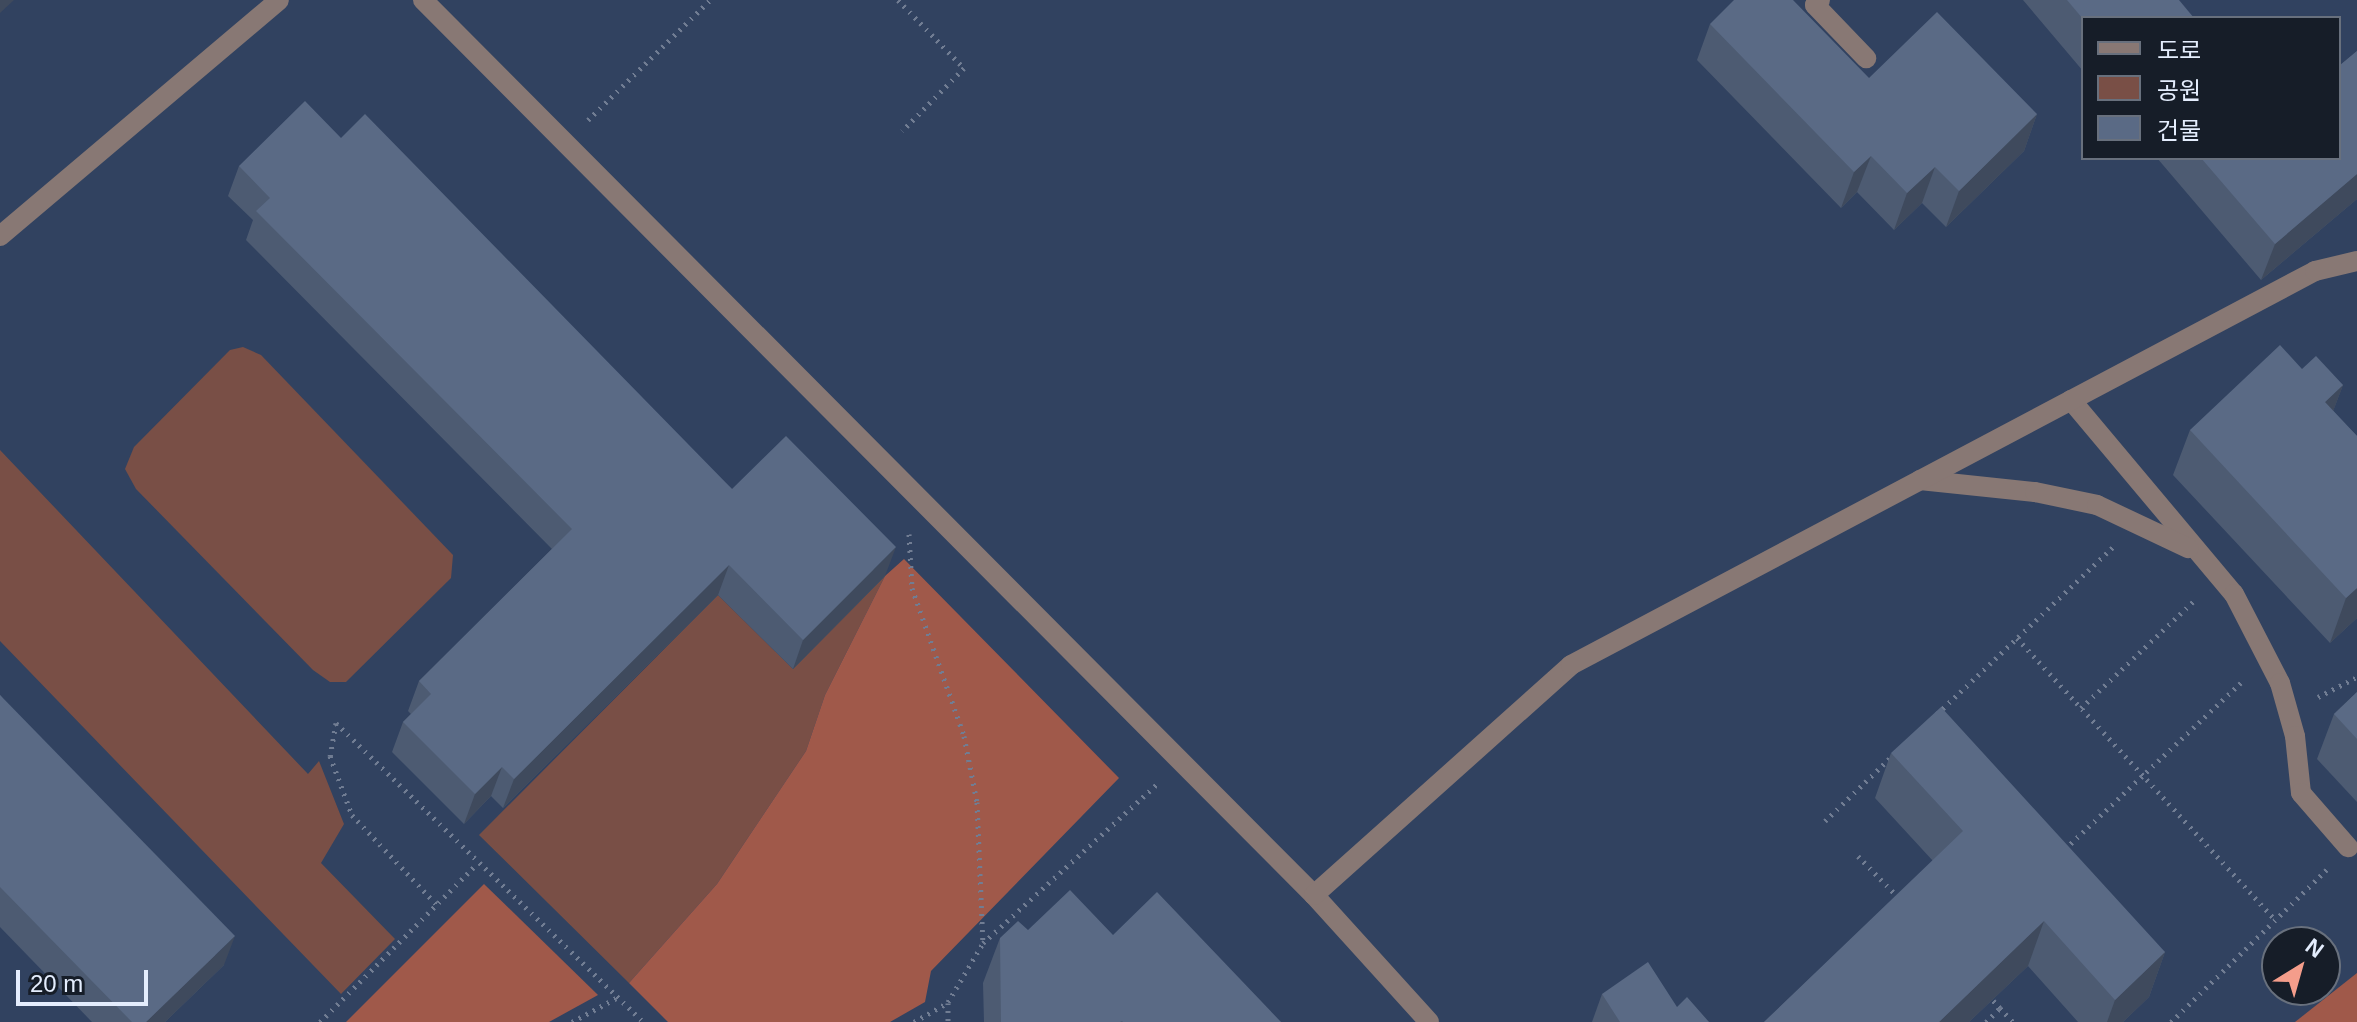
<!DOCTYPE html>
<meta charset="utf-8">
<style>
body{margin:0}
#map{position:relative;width:2357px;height:1022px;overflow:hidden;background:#27354e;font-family:Arial,"Noto Sans KR",sans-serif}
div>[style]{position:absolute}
.built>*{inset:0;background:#314260}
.green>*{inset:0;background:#794f46}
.forest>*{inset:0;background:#a0594a}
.path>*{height:5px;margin-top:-2.5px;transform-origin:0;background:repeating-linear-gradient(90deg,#717d93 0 2px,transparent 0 8px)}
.minor>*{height:20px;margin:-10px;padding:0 10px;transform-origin:10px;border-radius:10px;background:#887874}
.wall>*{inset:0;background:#4d5b72}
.shaded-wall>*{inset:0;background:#3f4a5d}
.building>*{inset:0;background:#5a6a85}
span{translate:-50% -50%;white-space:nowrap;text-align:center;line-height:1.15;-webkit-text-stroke:7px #161d28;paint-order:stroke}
.legend{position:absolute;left:2081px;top:16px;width:260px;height:144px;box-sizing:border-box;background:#161d28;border:2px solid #68707d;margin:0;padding:10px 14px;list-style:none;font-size:24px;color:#e4edfd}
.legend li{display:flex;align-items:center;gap:16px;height:40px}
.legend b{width:40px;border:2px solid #68707d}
.north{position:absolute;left:2261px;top:926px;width:80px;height:80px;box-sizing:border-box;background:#161d28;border:2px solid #68707d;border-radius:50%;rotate:37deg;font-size:22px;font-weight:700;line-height:32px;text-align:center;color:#e4edfd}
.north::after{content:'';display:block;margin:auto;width:28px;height:36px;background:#f49d8b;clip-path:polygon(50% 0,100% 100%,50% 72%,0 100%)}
.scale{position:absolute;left:16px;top:970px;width:132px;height:36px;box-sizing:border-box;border:4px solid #e4edfd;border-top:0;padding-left:10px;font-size:24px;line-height:28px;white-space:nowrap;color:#e4edfd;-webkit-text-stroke:6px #161d28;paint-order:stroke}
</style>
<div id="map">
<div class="built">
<div style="clip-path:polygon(evenodd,0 0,2357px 0,2357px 1022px,0 1022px,0 0,2083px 18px,2339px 18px,2339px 158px,2083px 158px,2083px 18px,0 0,2277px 942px,2325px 942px,2325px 990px,2277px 990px,2277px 942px)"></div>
</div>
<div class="green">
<div style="clip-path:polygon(243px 347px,261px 355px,453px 555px,451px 578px,346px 682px,330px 682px,313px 670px,136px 489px,125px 469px,134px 447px,230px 350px)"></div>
<div style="clip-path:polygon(0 450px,308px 774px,319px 761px,344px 824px,321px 863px,395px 939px,341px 994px,0 641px)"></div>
<div style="clip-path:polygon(885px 576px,825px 695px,806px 751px,717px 884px,629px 983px,479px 835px,718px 595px,793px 669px)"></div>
</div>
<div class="forest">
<div style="clip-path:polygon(904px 559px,1119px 778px,931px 971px,925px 1002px,890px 1022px,668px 1022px,629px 983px,717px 884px,806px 751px,825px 695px,885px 576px)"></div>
<div style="clip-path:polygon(484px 884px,598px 995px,549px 1022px,346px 1022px)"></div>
<div style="clip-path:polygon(2357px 973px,2357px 1022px,2295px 1022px)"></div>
</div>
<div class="path">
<div style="left:898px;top:0;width:95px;rotate:45.9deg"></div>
<div style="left:964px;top:68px;width:88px;rotate:134.5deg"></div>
<div style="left:588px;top:120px;width:171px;rotate:-44.5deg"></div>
<div style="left:909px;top:534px;width:54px;rotate:86.8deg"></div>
<div style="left:912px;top:588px;width:157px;rotate:70.6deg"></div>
<div style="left:964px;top:736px;width:67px;rotate:78.9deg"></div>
<div style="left:977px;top:802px;width:141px;rotate:87.6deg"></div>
<div style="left:2017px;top:638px;width:382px;rotate:47.5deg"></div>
<div style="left:2318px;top:697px;width:44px;rotate:-27.1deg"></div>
<div style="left:2081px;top:708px;width:158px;rotate:-43.5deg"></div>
<div style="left:1937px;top:714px;width:243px;rotate:-43.5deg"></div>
<div style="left:336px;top:723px;width:429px;rotate:44.2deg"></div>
<div style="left:336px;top:723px;width:34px;rotate:100deg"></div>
<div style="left:330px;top:756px;width:63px;rotate:69.6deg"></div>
<div style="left:352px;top:815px;width:124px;rotate:46.6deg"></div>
<div style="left:1825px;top:821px;width:93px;rotate:-44.1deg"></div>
<div style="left:2065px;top:849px;width:246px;rotate:-43.4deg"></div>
<div style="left:1858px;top:856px;width:59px;rotate:45.7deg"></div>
<div style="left:948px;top:1003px;width:19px;rotate:90deg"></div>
<div style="left:2000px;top:1008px;width:19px;rotate:47deg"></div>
<div style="left:320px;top:1022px;width:223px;rotate:-45.2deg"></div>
<div style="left:572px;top:1022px;width:52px;rotate:-28.5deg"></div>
<div style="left:914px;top:1022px;width:39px;rotate:-30deg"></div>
<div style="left:948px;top:1002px;width:69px;rotate:-59.3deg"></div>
<div style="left:983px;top:943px;width:236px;rotate:-42.4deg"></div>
<div style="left:1986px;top:1022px;width:20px;rotate:-45deg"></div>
<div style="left:2000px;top:1008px;width:15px;rotate:-132deg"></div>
<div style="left:2171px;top:1022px;width:219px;rotate:-44.4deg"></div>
</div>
<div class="minor">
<div style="left:423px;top:0;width:1263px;rotate:45.13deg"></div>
<div style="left:1314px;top:895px;width:171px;rotate:47.8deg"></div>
<div style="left:1820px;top:0;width:7px;rotate:135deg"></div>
<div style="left:1815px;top:5px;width:74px;rotate:46.1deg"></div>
<div style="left:0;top:236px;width:365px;rotate:-40.2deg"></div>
<div style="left:2071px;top:400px;width:253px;rotate:50deg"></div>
<div style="left:2234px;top:594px;width:100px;rotate:62.7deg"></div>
<div style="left:2280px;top:683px;width:55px;rotate:74.2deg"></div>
<div style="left:2295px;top:736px;width:57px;rotate:84deg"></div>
<div style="left:2301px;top:793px;width:72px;rotate:49deg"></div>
<div style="left:1920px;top:480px;width:116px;rotate:6deg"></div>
<div style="left:2035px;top:492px;width:63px;rotate:11.8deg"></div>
<div style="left:2097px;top:505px;width:101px;rotate:25.3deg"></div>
<div style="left:1314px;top:895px;width:345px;rotate:-41.8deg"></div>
<div style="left:1571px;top:665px;width:842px;rotate:-27.9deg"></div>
<div style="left:2315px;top:271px;width:43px;rotate:-13.4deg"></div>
</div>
<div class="wall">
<div style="clip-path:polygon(2023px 0,2179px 0,2083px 18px,2083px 71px)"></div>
<div style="clip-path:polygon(1710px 24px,1869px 78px,2037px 114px,2024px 151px,1946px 227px,1922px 203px,1894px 230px,1857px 192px,1841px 208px,1697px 60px)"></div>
<div style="clip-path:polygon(2357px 51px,2357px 199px,2261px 280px,2157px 158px,2339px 158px,2339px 66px)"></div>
<div style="clip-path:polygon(341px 138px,732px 489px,885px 576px,793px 669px,718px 595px,503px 808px,491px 796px,464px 824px,392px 752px,403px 722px,411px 714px,408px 711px,419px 681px,552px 549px,246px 240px,253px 220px,228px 196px,239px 166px)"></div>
<div style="clip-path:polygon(2302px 369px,2343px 385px,2333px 411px,2357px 436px,2357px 618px,2330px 643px,2173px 475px,2190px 430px)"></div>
<div style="clip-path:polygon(2357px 692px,2357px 802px,2317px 759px,2334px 714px)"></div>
<div style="clip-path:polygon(0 695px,224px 965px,165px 1022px,92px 1022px,0 927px)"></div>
<div style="clip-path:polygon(1891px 753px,2165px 952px,2149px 997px,2123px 1022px,2078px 1022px,2028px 966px,1969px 1022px,1764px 1022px,1933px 861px,1875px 798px)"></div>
<div style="clip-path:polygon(1028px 930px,1113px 935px,1281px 1022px,984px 1022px,983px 983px,1000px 938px)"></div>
<div style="clip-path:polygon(1602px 994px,1677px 1007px,1709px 1022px,1592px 1022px)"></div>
</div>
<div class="shaded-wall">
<div style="clip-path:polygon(0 0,14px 0,0 13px)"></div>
<div style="clip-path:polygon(2037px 114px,2024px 151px,1946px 227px,1959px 191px)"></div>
<div style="clip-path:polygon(1871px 156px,1857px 192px,1841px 208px,1854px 172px)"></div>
<div style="clip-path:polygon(1935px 167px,1922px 203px,1894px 230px,1907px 193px)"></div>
<div style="clip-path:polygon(2357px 174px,2357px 199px,2261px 280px,2275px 244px)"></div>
<div style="clip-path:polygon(2343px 385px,2326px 430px,2325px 402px)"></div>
<div style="clip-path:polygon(896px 547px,885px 576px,793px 669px,803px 640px)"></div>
<div style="clip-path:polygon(729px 565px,718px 595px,503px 808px,514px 779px)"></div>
<div style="clip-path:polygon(2357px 588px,2357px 618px,2330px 643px,2346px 598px)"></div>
<div style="clip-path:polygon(502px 767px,491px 796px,464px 824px,475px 794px)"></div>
<div style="clip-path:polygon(2044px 921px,2028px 966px,1969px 1022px,1939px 1022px)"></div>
<div style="clip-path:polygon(235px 936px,224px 965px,165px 1022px,146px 1022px)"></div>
<div style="clip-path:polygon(2165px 952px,2149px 997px,2123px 1022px,2107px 1022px,2115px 1000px)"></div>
</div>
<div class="building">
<div style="clip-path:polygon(1734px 0,1793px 0,1869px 78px,1937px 12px,2037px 114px,1959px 191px,1935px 167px,1907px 193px,1871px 156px,1854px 172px,1710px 24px)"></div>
<div style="clip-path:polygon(2067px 0,2179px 0,2194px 18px,2083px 19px)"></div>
<div style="clip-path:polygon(2357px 51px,2357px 174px,2275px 244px,2201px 158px,2339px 158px,2339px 66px)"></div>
<div style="clip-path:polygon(305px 101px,341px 138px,365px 114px,732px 489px,786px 436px,896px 547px,803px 640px,729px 565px,514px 779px,502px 767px,475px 794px,403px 722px,431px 694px,419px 681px,572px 529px,256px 211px,270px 198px,239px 166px)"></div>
<div style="clip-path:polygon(2280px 345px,2302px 369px,2316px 356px,2343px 385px,2325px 402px,2357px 436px,2357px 588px,2346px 598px,2190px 430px)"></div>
<div style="clip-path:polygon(2357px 692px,2357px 739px,2334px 714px)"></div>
<div style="clip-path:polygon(0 695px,235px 936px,146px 1022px,132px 1022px,0 887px)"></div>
<div style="clip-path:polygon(1941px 707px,2165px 952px,2115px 1000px,2044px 921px,1939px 1022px,1764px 1022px,1963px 831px,1891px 753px)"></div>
<div style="clip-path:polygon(1070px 890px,1113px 935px,1157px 892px,1281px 1022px,1123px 1022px,1122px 1021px,1120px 1022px,1001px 1022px,1000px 938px,1018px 921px,1028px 930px)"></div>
<div style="clip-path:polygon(1648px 962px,1677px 1007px,1687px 997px,1709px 1022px,1620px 1022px,1602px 994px)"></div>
</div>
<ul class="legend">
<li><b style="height:10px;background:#887874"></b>도로</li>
<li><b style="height:22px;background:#794f46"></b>공원</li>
<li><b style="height:22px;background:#5a6a85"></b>건물</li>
</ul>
<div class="north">N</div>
<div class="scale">20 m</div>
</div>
